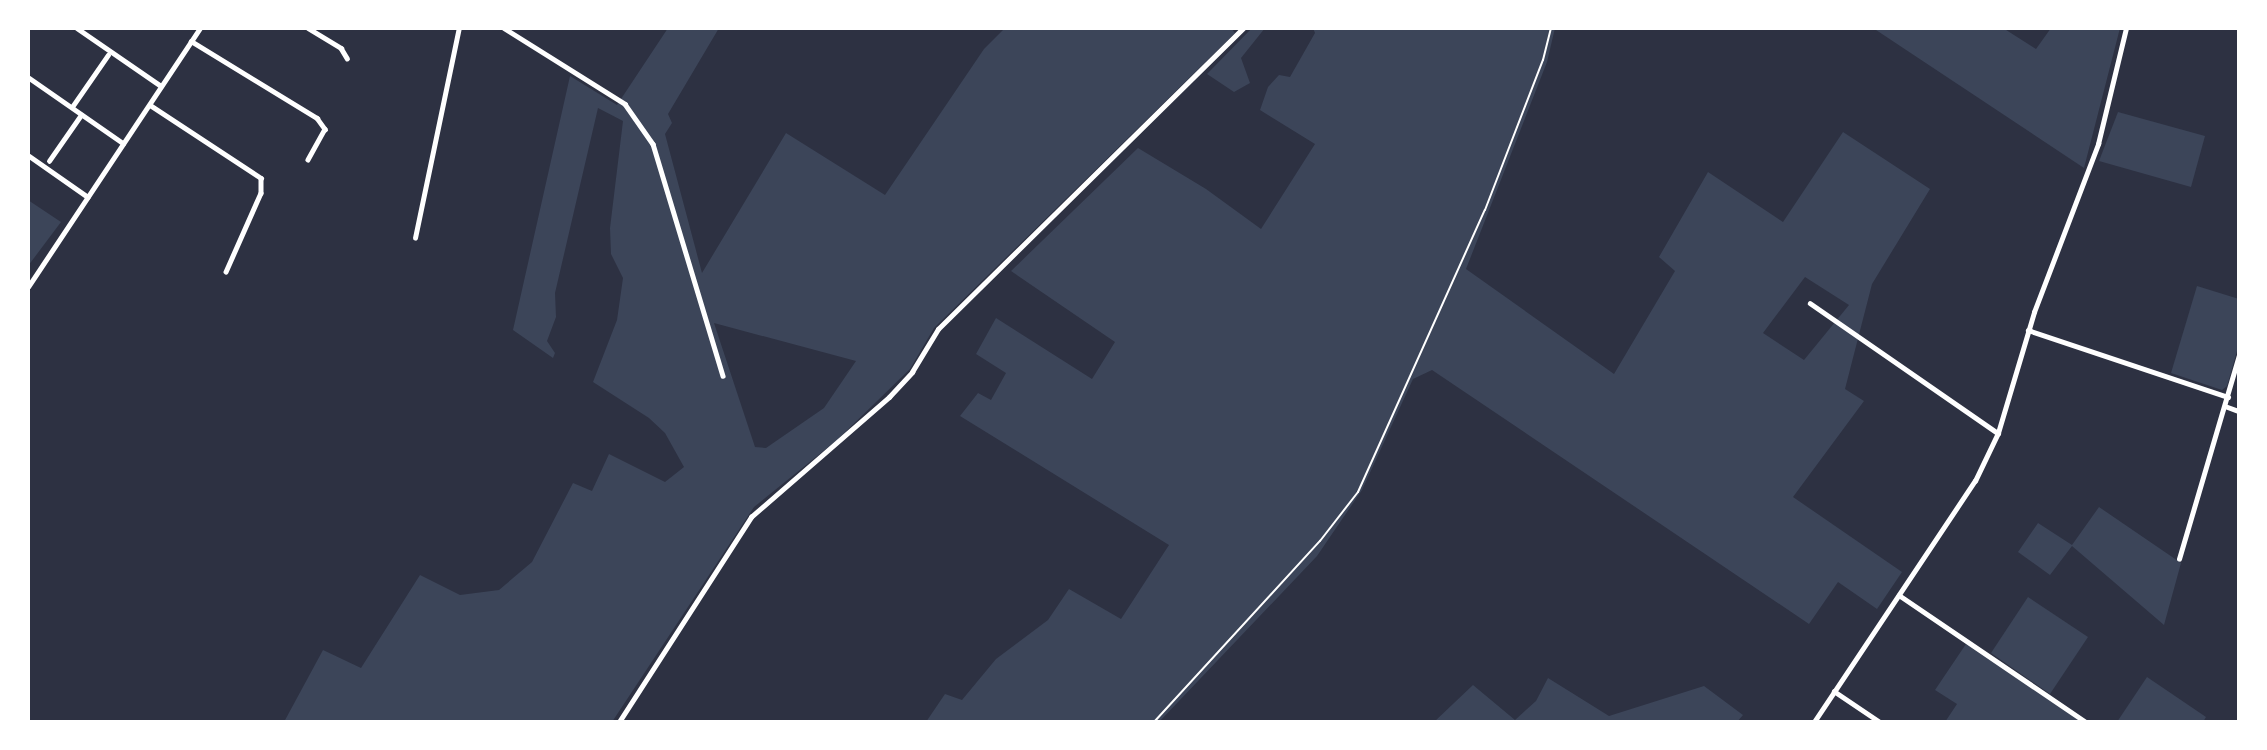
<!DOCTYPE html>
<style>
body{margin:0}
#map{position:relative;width:2267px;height:750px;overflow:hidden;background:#2d3142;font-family:"Public Sans",sans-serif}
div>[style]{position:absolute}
.green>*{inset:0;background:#3c4559}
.path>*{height:2px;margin:-1px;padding:0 1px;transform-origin:1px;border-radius:1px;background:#fff}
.minor>*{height:4.5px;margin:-2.25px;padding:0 2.25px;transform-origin:2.25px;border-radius:2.25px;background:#fff}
span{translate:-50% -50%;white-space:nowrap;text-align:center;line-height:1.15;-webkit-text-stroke:7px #fff;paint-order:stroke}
.frame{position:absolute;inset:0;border:30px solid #fff;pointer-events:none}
</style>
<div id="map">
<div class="green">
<div style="clip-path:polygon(evenodd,668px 28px,719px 28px,668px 114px,672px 123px,665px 134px,702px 273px,786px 133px,885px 195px,984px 49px,1005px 28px,1231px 28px,1235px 33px,934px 328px,910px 369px,837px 440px,754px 507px,612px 722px,284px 722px,323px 650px,361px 668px,420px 575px,460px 595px,499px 590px,532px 562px,573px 483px,592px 491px,609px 454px,665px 482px,684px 467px,665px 433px,649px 418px,593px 382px,617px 320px,623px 278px,611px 254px,610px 228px,623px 121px,598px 108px,555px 293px,556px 317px,547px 341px,555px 353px,553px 358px,513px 330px,570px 76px,617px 105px,668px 28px,714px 323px,856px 361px,824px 408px,766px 448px,755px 447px,714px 323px)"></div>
<div style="clip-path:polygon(1252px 28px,1265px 28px,1241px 58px,1250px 83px,1234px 92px,1207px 74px)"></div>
<div style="clip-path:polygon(evenodd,1313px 28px,1555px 28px,1547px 62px,1466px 269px,1614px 374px,1675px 271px,1659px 257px,1708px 172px,1783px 222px,1843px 132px,1930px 189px,1872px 284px,1845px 389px,1864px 401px,1793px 497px,1902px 572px,1877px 609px,1838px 582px,1809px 624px,1432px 370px,1413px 379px,1362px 490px,1317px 556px,1159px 722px,926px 722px,945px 694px,962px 700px,996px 659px,1048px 620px,1069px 589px,1121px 619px,1169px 545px,960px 416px,978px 393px,991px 400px,1006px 373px,976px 354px,996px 318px,1092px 379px,1115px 342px,1011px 271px,1138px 148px,1206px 189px,1261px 229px,1315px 144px,1260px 110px,1268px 87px,1279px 75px,1290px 77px,1315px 33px,1313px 28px,1805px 277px,1849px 305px,1804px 360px,1763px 333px,1805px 277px)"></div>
<div style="clip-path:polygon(1873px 28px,2003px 28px,2036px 49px,2051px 28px,2120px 28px,2084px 168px)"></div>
<div style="clip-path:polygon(2118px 112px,2205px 136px,2191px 187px,2099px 161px)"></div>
<div style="clip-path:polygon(28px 200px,61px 222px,28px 266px)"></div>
<div style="clip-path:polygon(2197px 286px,2239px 299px,2239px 344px,2227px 386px,2222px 390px,2171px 373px)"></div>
<div style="clip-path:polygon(2099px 507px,2181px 563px,2164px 625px,2072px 546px,2050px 575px,2018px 552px,2038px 523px,2072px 545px)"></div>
<div style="clip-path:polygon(2028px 597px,2088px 637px,2050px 694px,1991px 653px)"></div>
<div style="clip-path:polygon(1966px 644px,2082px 722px,1945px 722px,1957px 704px,1935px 690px)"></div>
<div style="clip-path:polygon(2147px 677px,2206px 717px,2203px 722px,2117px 722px)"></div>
<div style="clip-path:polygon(1548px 678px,1609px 716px,1704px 686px,1743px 715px,1737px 722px,1434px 722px,1473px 685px,1515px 720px,1536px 701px)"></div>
</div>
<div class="path">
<div style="left:1154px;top:722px;width:246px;rotate:-47.5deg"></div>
<div style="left:1320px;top:541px;width:62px;rotate:-52.2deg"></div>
<div style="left:1358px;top:492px;width:309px;rotate:-65.8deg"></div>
<div style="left:1485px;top:210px;width:161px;rotate:-68.9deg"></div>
<div style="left:1543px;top:60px;width:33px;rotate:-76deg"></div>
</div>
<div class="minor">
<div style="left:77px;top:28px;width:102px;rotate:34.6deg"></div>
<div style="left:308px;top:28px;width:39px;rotate:31deg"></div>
<div style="left:341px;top:48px;width:12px;rotate:59deg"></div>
<div style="left:504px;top:28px;width:143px;rotate:32.1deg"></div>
<div style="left:625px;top:104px;width:49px;rotate:55deg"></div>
<div style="left:653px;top:144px;width:242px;rotate:73.2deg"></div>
<div style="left:191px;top:41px;width:148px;rotate:31.4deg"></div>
<div style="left:317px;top:118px;width:14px;rotate:54deg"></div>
<div style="left:325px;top:129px;width:35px;rotate:119deg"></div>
<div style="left:28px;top:77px;width:116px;rotate:34.8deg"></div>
<div style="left:150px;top:105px;width:133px;rotate:33.3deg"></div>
<div style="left:261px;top:178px;width:15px;rotate:90deg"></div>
<div style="left:261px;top:193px;width:86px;rotate:113.9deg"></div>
<div style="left:72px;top:107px;width:63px;rotate:-55.3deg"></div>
<div style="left:28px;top:155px;width:73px;rotate:35deg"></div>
<div style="left:49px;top:161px;width:56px;rotate:-55.2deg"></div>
<div style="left:415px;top:238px;width:215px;rotate:-78.2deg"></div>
<div style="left:28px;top:287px;width:311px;rotate:-56.4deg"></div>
<div style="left:1810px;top:303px;width:229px;rotate:34.7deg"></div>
<div style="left:2028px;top:330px;width:211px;rotate:18.5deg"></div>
<div style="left:2225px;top:406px;width:15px;rotate:20deg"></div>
<div style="left:2179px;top:559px;width:213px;rotate:-73.6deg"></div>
<div style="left:1899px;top:595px;width:226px;rotate:34.2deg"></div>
<div style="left:1834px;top:691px;width:55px;rotate:34deg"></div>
<div style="left:619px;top:722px;width:244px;rotate:-57.2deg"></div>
<div style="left:751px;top:517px;width:183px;rotate:-41deg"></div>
<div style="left:889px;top:397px;width:34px;rotate:-47deg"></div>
<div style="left:912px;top:372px;width:50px;rotate:-58.8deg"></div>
<div style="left:938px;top:329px;width:429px;rotate:-44.6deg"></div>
<div style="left:1814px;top:722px;width:290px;rotate:-56.3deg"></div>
<div style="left:1975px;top:481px;width:53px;rotate:-64.4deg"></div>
<div style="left:1998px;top:433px;width:126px;rotate:-73.4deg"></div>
<div style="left:2034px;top:312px;width:180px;rotate:-69.1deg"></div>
<div style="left:2098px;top:144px;width:119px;rotate:-76.4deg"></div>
</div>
<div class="frame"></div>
</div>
